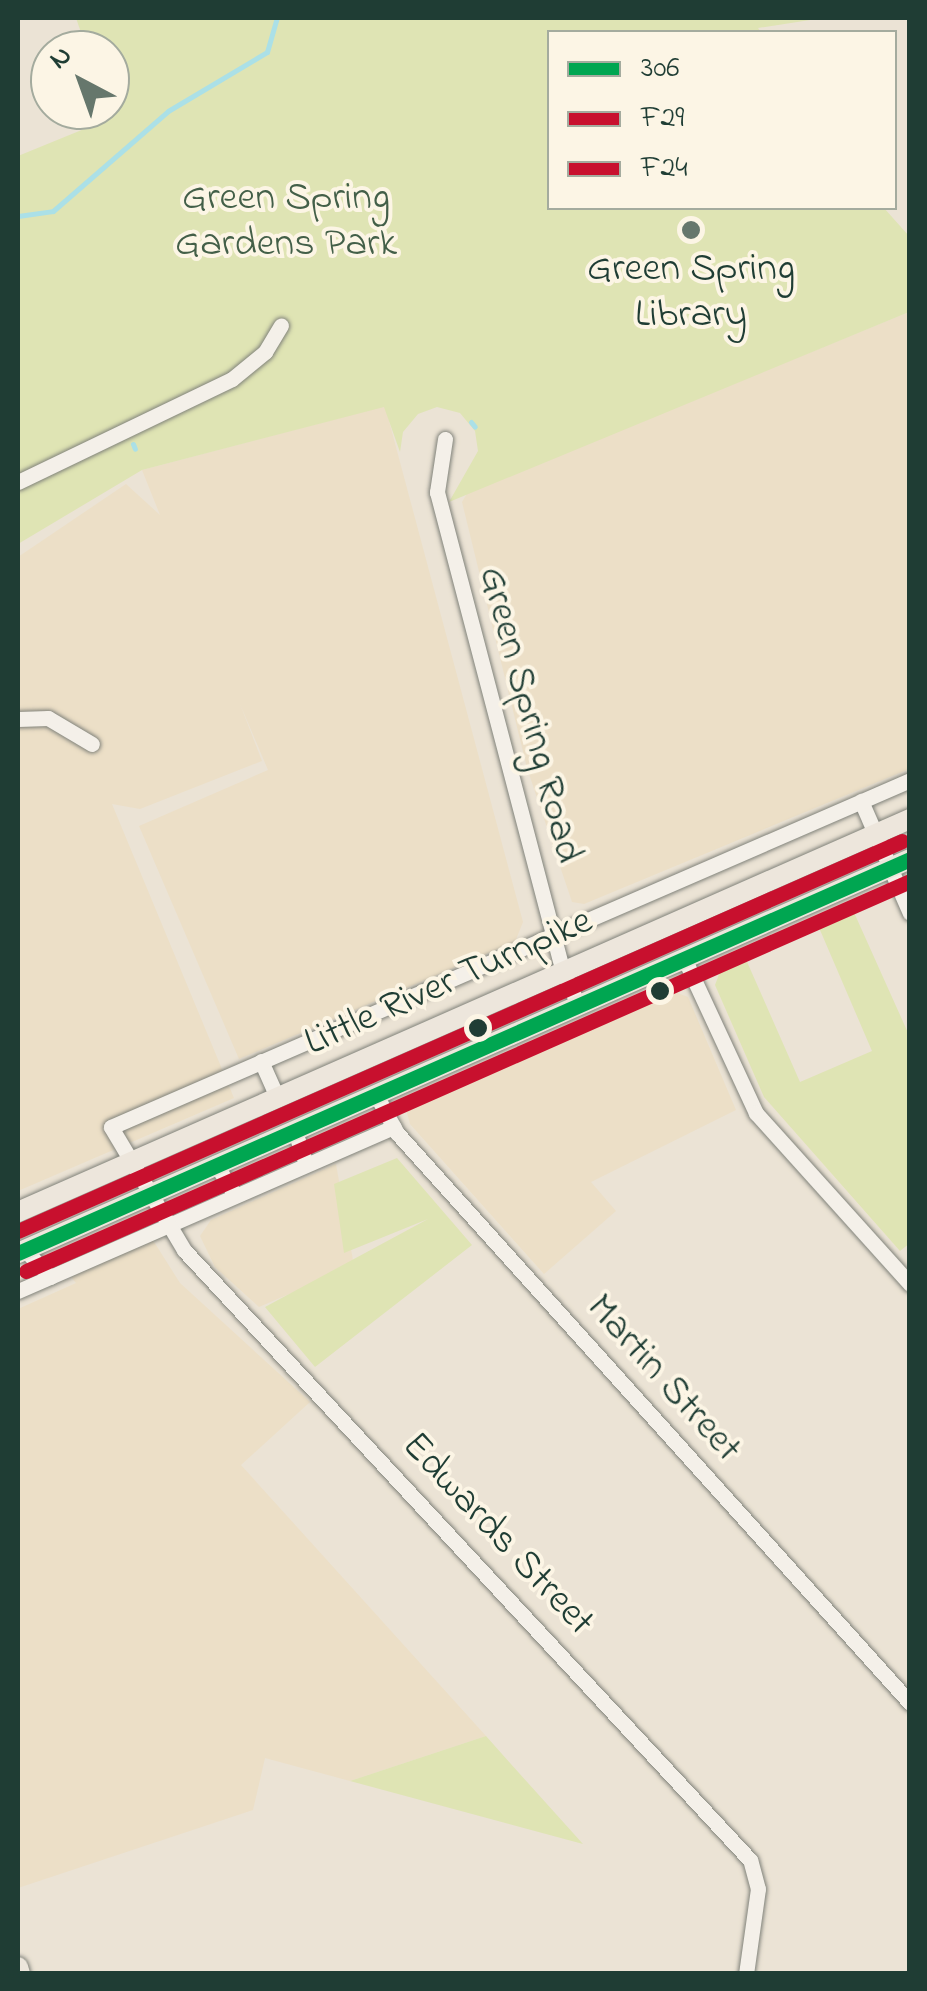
<!DOCTYPE html>
<style>
body{margin:0}
#map{position:relative;width:927px;height:1991px;overflow:hidden;background:#ebe3d5;font-family:"Indie Flower",sans-serif}
div>[style]{position:absolute}
.built>*{inset:0;background:#ecdfc7}
.green>*{inset:0;background:#dfe4b4}
.stream>*{height:5px;margin:-2.5px;padding:0 2.5px;transform-origin:2.5px;border-radius:2.5px;background:#abe0e7}
.roads{filter:drop-shadow(0 0 2px #80827a) drop-shadow(0 0 2px #80827a)}
.minor>*{height:15px;margin:-7.5px;padding:0 7.5px;transform-origin:7.5px;border-radius:7.5px;background:#f4f0e9}
.major>*{height:20px;margin:-10px;padding:0 10px;transform-origin:10px;border-radius:10px;background:#ede6dc}
.bus-1>*{height:15px;margin:-7.5px;padding:0 7.5px;transform-origin:7.5px;border-radius:7.5px;background:#00a651}
.bus-2>*{height:15px;margin:-7.5px;padding:0 7.5px;transform-origin:7.5px;border-radius:7.5px;background:#c8102e}
.bus-3>*{height:15px;margin:-7.5px;padding:0 7.5px;transform-origin:7.5px;border-radius:7.5px;background:#c8102e}
.dots>*{width:28px;height:28px;translate:-50% -50%;box-sizing:border-box;border:5px solid #fcf5e5;border-radius:50%}
span{translate:-50% -50%;white-space:nowrap;text-align:center;line-height:1.15;-webkit-text-stroke:8px #fcf5e5;paint-order:stroke}
.park-label{font-size:40px;color:#435f48}
.poi-label{font-size:40px;color:#1f3d34}
.street-label{font-size:40px;color:#1f3d34}
.frame{position:absolute;inset:0;border:20px solid #1f3d34;pointer-events:none}
.legend{position:absolute;left:547px;top:30px;width:350px;height:180px;box-sizing:border-box;background:#fcf5e5;border:2px solid #a4ab9e;margin:0;padding:12px 18px;list-style:none;font-size:30px;color:#1f3d34}
.legend li{display:flex;align-items:center;gap:20px;height:50px}
.legend b{width:50px;border:2px solid #a4ab9e}
.north{position:absolute;left:30px;top:30px;width:100px;height:100px;box-sizing:border-box;background:#fcf5e5;border:2px solid #a4ab9e;border-radius:50%;rotate:319deg;font-size:28px;font-weight:700;line-height:40px;text-align:center;color:#1f3d34}
.north::after{content:'';display:block;margin:auto;width:35px;height:45px;background:#66776c;clip-path:polygon(50% 0,100% 100%,50% 72%,0 100%)}
</style>
<div id="map">
<div class="built">
<div style="clip-path:polygon(909px 312px,909px 769px,584px 904px,572px 902px,527px 768px,462px 502px,468px 492px)"></div>
<div style="clip-path:polygon(385px 406px,523px 922px,515px 942px,239px 1059px,139px 826px,268px 770px,240px 704px,262px 761px,140px 809px,112px 804px,234px 1098px,18px 1191px,18px 557px,126px 484px,160px 515px,142px 470px)"></div>
<div style="clip-path:polygon(667px 989px,688px 997px,736px 1110px,591px 1182px,616px 1211px,544px 1274px,410px 1124px,406px 1109px,418px 1094px,587px 1029px,586px 1024px)"></div>
<div style="clip-path:polygon(336px 1164px,354px 1266px,259px 1307px,215px 1267px,200px 1236px,211px 1220px)"></div>
<div style="clip-path:polygon(131px 1224px,144px 1226px,180px 1283px,310px 1402px,241px 1465px,486px 1736px,350px 1781px,265px 1758px,253px 1810px,18px 1888px,18px 1309px,76px 1283px,55px 1258px)"></div>
</div>
<div class="green">
<div style="clip-path:polygon(76px 18px,823px 18px,758px 28px,761px 32px,550px 32px,550px 208px,884px 208px,909px 236px,909px 312px,449px 502px,478px 451px,475px 431px,460px 413px,437px 407px,418px 414px,403px 432px,400px 452px,384px 407px,142px 470px,18px 544px,18px 156px,111px 118px,110px 50px,87px 50px)"></div>
<div style="clip-path:polygon(852px 908px,909px 1035px,910px 1243px,900px 1251px,764px 1097px,715px 985px,723px 964px,744px 955px,800px 1082px,872px 1051px,817px 923px)"></div>
<div style="clip-path:polygon(397px 1158px,472px 1245px,315px 1367px,265px 1307px,428px 1219px,344px 1253px,334px 1184px)"></div>
<div style="clip-path:polygon(486px 1736px,519px 1773px,583px 1844px,350px 1781px)"></div>
</div>
<div class="stream">
<div style="left:18px;top:216px;width:35px;rotate:-8deg"></div>
<div style="left:53px;top:211px;width:152px;rotate:-41deg"></div>
<div style="left:168px;top:111px;width:115px;rotate:-30.8deg"></div>
<div style="left:267px;top:52px;width:35px;rotate:-74deg"></div>
<div style="left:471px;top:422px;width:6px;rotate:51deg"></div>
<div style="left:133px;top:444px;width:5px;rotate:68deg"></div>
</div>
<div class="roads">
<div class="minor">
<div style="left:445px;top:439px;width:54px;rotate:98.6deg"></div>
<div style="left:437px;top:492px;width:495px;rotate:75.3deg"></div>
<div style="left:563px;top:971px;width:37px;rotate:66deg"></div>
<div style="left:18px;top:482px;width:237px;rotate:-25.7deg"></div>
<div style="left:232px;top:379px;width:43px;rotate:-39.3deg"></div>
<div style="left:265px;top:352px;width:31px;rotate:-59deg"></div>
<div style="left:18px;top:719px;width:30px;rotate:-2deg"></div>
<div style="left:48px;top:718px;width:51px;rotate:30.6deg"></div>
<div style="left:861px;top:801px;width:122px;rotate:66.4deg"></div>
<div style="left:684px;top:958px;width:171px;rotate:65.1deg"></div>
<div style="left:756px;top:1113px;width:230px;rotate:48deg"></div>
<div style="left:261px;top:1061px;width:39px;rotate:66deg"></div>
<div style="left:375px;top:1093px;width:46px;rotate:61.2deg"></div>
<div style="left:397px;top:1133px;width:767px;rotate:48.01deg"></div>
<div style="left:294px;top:1129px;width:36px;rotate:71deg"></div>
<div style="left:215px;top:1163px;width:38px;rotate:58deg"></div>
<div style="left:25px;top:1250px;width:37px;rotate:47deg"></div>
<div style="left:18px;top:1291px;width:410px;rotate:-23.6deg"></div>
<div style="left:746px;top:1974px;width:86px;rotate:-82deg"></div>
<div style="left:758px;top:1889px;width:30px;rotate:-105deg"></div>
<div style="left:750px;top:1860px;width:832px;rotate:-132.86deg"></div>
<div style="left:184px;top:1250px;width:143px;rotate:-120.7deg"></div>
<div style="left:111px;top:1127px;width:871px;rotate:-23.47deg"></div>
</div>
<div class="major">
<div style="left:18px;top:1212px;width:975px;rotate:-23.78deg"></div>
<div style="left:18px;top:1253px;width:975px;rotate:-23.83deg"></div>
<div style="left:18px;top:1967px;width:7px;rotate:74deg"></div>
</div>
</div>
<div class="bus-1">
<div style="left:18px;top:1253px;width:975px;rotate:-23.83deg"></div>
</div>
<div class="bus-2">
<div style="left:26px;top:1271px;width:966px;rotate:-23.81deg"></div>
</div>
<div class="bus-3">
<div style="left:18px;top:1231px;width:966px;rotate:-23.81deg"></div>
</div>
<div class="dots">
<div style="left:691px;top:230px;background:#66776c"></div>
<div style="left:660px;top:991px;background:#1f3d34"></div>
<div style="left:478px;top:1028px;background:#1f3d34"></div>
</div>
<div class="park-label">
<span style="left:286px;top:222px">Green Spring<br>Gardens Park</span>
</div>
<div class="poi-label">
<span style="left:691px;top:293px">Green Spring<br>Library</span>
</div>
<div class="street-label">
<span style="left:529px;top:715px;rotate:75deg">Green Spring Road</span>
<span style="left:449px;top:983px;rotate:-24deg">Little River Turnpike</span>
<span style="left:663px;top:1379px;rotate:48deg">Martin Street</span>
<span style="left:497px;top:1535px;rotate:47deg">Edwards Street</span>
</div>
<div class="frame"></div>
<ul class="legend">
<li><b style="height:12px;background:#00a651"></b>306</li>
<li><b style="height:12px;background:#c8102e"></b>F29</li>
<li><b style="height:12px;background:#c8102e"></b>F24</li>
</ul>
<div class="north">N</div>
</div>
